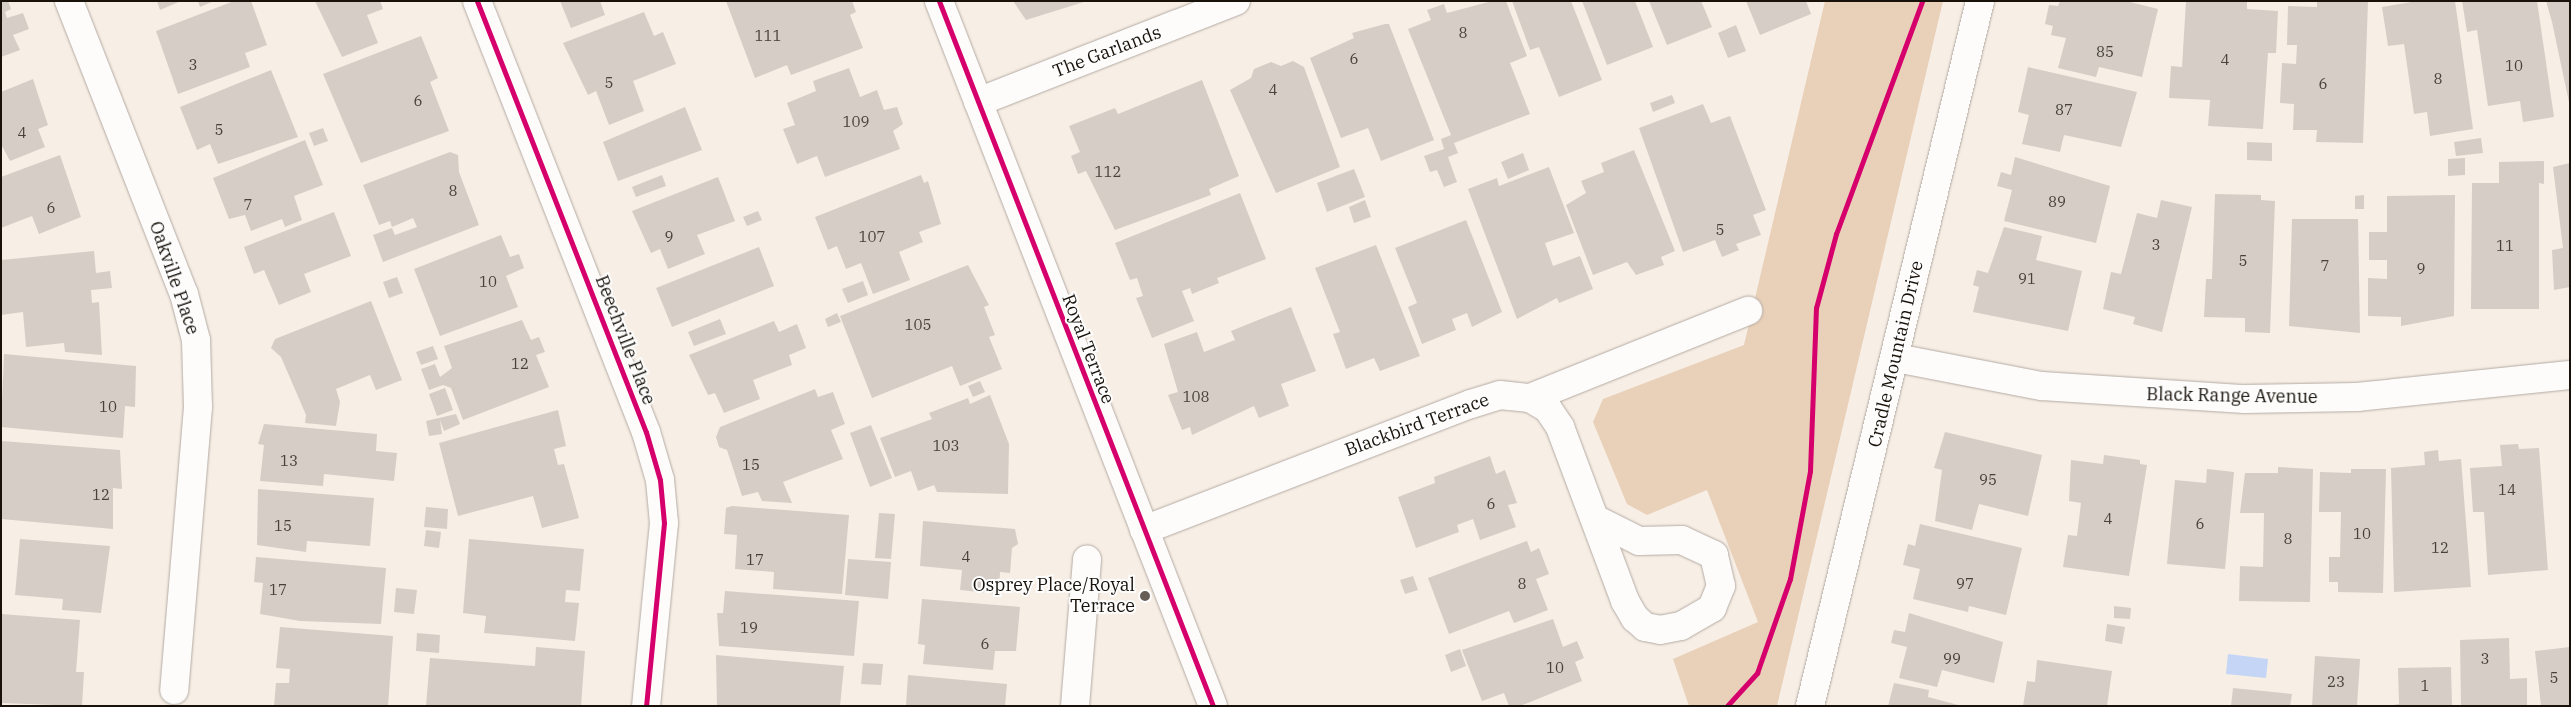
<!DOCTYPE html>
<style>
body{margin:0}
#map{position:relative;width:2571px;height:707px;overflow:hidden;background:#f7eee5;font-family:"IBM Plex Serif",serif}
div>[style]{position:absolute}
.green>*{inset:0;background:#e9d0b9}
.water>*{inset:0;background:#c4d5f6}
.building>*{inset:0;background:#d6cec6}
.roads{filter:drop-shadow(0 0 1px #b3aba4) drop-shadow(0 0 1px #b3aba4)}
.minor>*{height:28px;margin:-14px;padding:0 14px;transform-origin:14px;border-radius:14px;background:#fefcfb}
.cycleway>*{height:5px;margin:-2.5px;padding:0 2.5px;transform-origin:2.5px;border-radius:2.5px;background:#d6006c}
.dots>*{width:14px;height:14px;translate:-50% -50%;box-sizing:border-box;border:2px solid #fdfdfd;border-radius:50%}
span{translate:-50% -50%;white-space:nowrap;text-align:center;line-height:1.15;-webkit-text-stroke:4px #fdfdfd;paint-order:stroke}
.number-label{font-size:15px;color:#48413a}
.number-label span{-webkit-text-stroke-width:0}
.street-label{font-size:18px;color:#19120b}
.poi-label{font-size:18px;color:#19120b}
.right{translate:-100% -50%;text-align:right}
.frame{position:absolute;inset:0;border:2px solid #19120b;pointer-events:none}
</style>
<div id="map">
<div class="green">
<div style="clip-path:polygon(1825px 1px,1943px 1px,1777px 706px,1689px 706px,1673px 659px,1758px 622px,1707px 490px,1647px 515px,1627px 504px,1593px 422px,1603px 399px,1744px 345px)"></div>
</div>
<div class="water">
<div style="clip-path:polygon(2228px 654px,2268px 659px,2266px 678px,2226px 674px)"></div>
</div>
<div class="building">
<div style="clip-path:polygon(1px 1px,8px 1px,11px 9px,5px 12px,7px 18px,23px 13px,29px 29px,13px 35px,20px 50px,1px 57px)"></div>
<div style="clip-path:polygon(157px 1px,181px 1px,160px 10px)"></div>
<div style="clip-path:polygon(198px 1px,214px 1px,200px 7px)"></div>
<div style="clip-path:polygon(234px 1px,251px 1px,267px 45px,245px 53px,250px 67px,178px 94px,156px 31px)"></div>
<div style="clip-path:polygon(315px 1px,380px 1px,383px 9px,367px 15px,378px 43px,342px 57px)"></div>
<div style="clip-path:polygon(560px 1px,600px 1px,605px 15px,571px 28px)"></div>
<div style="clip-path:polygon(726px 1px,852px 1px,856px 12px,850px 15px,863px 48px,791px 75px,787px 65px,755px 78px)"></div>
<div style="clip-path:polygon(1013px 1px,1087px 1px,1026px 20px)"></div>
<div style="clip-path:polygon(1492px 1px,1506px 1px,1527px 56px,1510px 63px,1530px 114px,1454px 143px,1458px 153px,1448px 157px,1457px 182px,1444px 187px,1437px 170px,1430px 172px,1424px 156px,1444px 149px,1441px 139px,1451px 135px,1408px 29px,1431px 20px,1427px 10px,1444px 4px,1447px 13px)"></div>
<div style="clip-path:polygon(1512px 1px,1571px 1px,1602px 80px,1559px 97px,1539px 47px,1530px 50px)"></div>
<div style="clip-path:polygon(1582px 1px,1635px 1px,1653px 47px,1607px 65px)"></div>
<div style="clip-path:polygon(1649px 1px,1701px 1px,1712px 27px,1667px 45px)"></div>
<div style="clip-path:polygon(1746px 1px,1806px 1px,1811px 14px,1760px 35px)"></div>
<div style="clip-path:polygon(2060px 1px,2126px 1px,2158px 9px,2142px 77px,2099px 67px,2096px 77px,2058px 68px,2066px 38px,2051px 35px,2053px 26px,2045px 24px,2049px 5px,2058px 6px)"></div>
<div style="clip-path:polygon(2186px 1px,2247px 2px,2247px 9px,2278px 11px,2276px 53px,2268px 53px,2263px 129px,2208px 126px,2210px 100px,2169px 98px,2171px 66px,2182px 67px)"></div>
<div style="clip-path:polygon(2317px 1px,2368px 2px,2363px 143px,2316px 142px,2317px 130px,2293px 130px,2294px 104px,2280px 103px,2282px 63px,2296px 64px,2297px 45px,2287px 45px,2288px 6px,2317px 7px)"></div>
<div style="clip-path:polygon(2417px 1px,2455px 1px,2473px 129px,2430px 136px,2427px 112px,2414px 114px,2404px 44px,2388px 46px,2382px 7px)"></div>
<div style="clip-path:polygon(2462px 1px,2537px 1px,2554px 117px,2523px 122px,2520px 101px,2488px 106px,2477px 30px,2467px 32px)"></div>
<div style="clip-path:polygon(2546px 1px,2570px 1px,2570px 107px,2552px 22px)"></div>
<div style="clip-path:polygon(644px 12px,654px 36px,663px 32px,676px 64px,633px 81px,644px 111px,609px 125px,596px 91px,588px 95px,563px 43px)"></div>
<div style="clip-path:polygon(1385px 24px,1389px 24px,1434px 140px,1381px 161px,1368px 128px,1341px 138px,1310px 58px,1354px 38px,1352px 33px)"></div>
<div style="clip-path:polygon(1736px 25px,1746px 51px,1728px 58px,1718px 33px)"></div>
<div style="clip-path:polygon(421px 36px,438px 78px,430px 82px,449px 131px,361px 163px,323px 74px)"></div>
<div style="clip-path:polygon(1293px 61px,1304px 67px,1340px 167px,1276px 193px,1230px 90px,1251px 78px,1254px 69px,1271px 62px,1281px 66px)"></div>
<div style="clip-path:polygon(2028px 67px,2137px 92px,2121px 147px,2064px 135px,2060px 152px,2022px 144px,2029px 115px,2018px 112px)"></div>
<div style="clip-path:polygon(849px 68px,860px 97px,877px 90px,884px 110px,897px 107px,903px 124px,893px 131px,900px 149px,825px 177px,817px 156px,797px 164px,783px 129px,795px 125px,787px 103px,816px 91px,813px 81px)"></div>
<div style="clip-path:polygon(271px 70px,298px 137px,218px 164px,210px 144px,197px 150px,180px 107px)"></div>
<div style="clip-path:polygon(33px 79px,48px 125px,38px 129px,45px 147px,10px 161px,1px 144px,1px 92px)"></div>
<div style="clip-path:polygon(1202px 80px,1239px 176px,1209px 189px,1211px 195px,1115px 230px,1086px 171px,1078px 174px,1071px 156px,1080px 152px,1069px 126px,1115px 108px,1118px 114px)"></div>
<div style="clip-path:polygon(1672px 95px,1675px 103px,1653px 112px,1650px 103px)"></div>
<div style="clip-path:polygon(1703px 104px,1711px 123px,1730px 116px,1766px 210px,1753px 215px,1761px 235px,1736px 244px,1739px 250px,1722px 257px,1715px 240px,1683px 252px,1639px 128px)"></div>
<div style="clip-path:polygon(685px 107px,702px 150px,618px 181px,603px 142px)"></div>
<div style="clip-path:polygon(323px 128px,328px 141px,314px 146px,309px 133px)"></div>
<div style="clip-path:polygon(2481px 138px,2483px 153px,2456px 156px,2454px 142px)"></div>
<div style="clip-path:polygon(305px 140px,323px 185px,294px 196px,302px 220px,285px 227px,282px 219px,251px 231px,245px 215px,229px 219px,213px 178px)"></div>
<div style="clip-path:polygon(2247px 142px,2272px 143px,2272px 161px,2247px 160px)"></div>
<div style="clip-path:polygon(1634px 150px,1675px 251px,1661px 257px,1664px 265px,1636px 275px,1627px 262px,1593px 275px,1566px 205px,1586px 193px,1581px 181px,1604px 172px,1601px 163px)"></div>
<div style="clip-path:polygon(450px 152px,458px 155px,459px 172px,479px 225px,383px 262px,373px 235px,392px 228px,395px 235px,417px 227px,413px 218px,392px 227px,390px 221px,379px 225px,363px 185px)"></div>
<div style="clip-path:polygon(1523px 153px,1529px 170px,1508px 179px,1501px 162px)"></div>
<div style="clip-path:polygon(60px 155px,81px 217px,39px 234px,32px 216px,1px 228px,1px 177px)"></div>
<div style="clip-path:polygon(2015px 157px,2110px 186px,2096px 243px,2004px 221px,2012px 190px,1997px 186px,2001px 172px,2011px 175px)"></div>
<div style="clip-path:polygon(2465px 158px,2465px 175px,2448px 176px,2448px 159px)"></div>
<div style="clip-path:polygon(2544px 161px,2544px 184px,2539px 183px,2539px 309px,2471px 309px,2472px 183px,2499px 183px,2499px 162px)"></div>
<div style="clip-path:polygon(2570px 163px,2570px 287px,2554px 290px,2552px 250px,2563px 248px,2553px 167px)"></div>
<div style="clip-path:polygon(1549px 167px,1574px 233px,1545px 243px,1553px 266px,1580px 256px,1593px 289px,1559px 303px,1557px 298px,1517px 319px,1468px 189px,1497px 178px,1499px 186px)"></div>
<div style="clip-path:polygon(1354px 169px,1365px 197px,1327px 212px,1317px 183px)"></div>
<div style="clip-path:polygon(662px 175px,666px 186px,636px 197px,632px 187px)"></div>
<div style="clip-path:polygon(921px 175px,924px 183px,928px 181px,941px 224px,919px 232px,923px 242px,899px 252px,910px 280px,873px 294px,861px 263px,846px 269px,837px 246px,828px 250px,815px 217px)"></div>
<div style="clip-path:polygon(718px 177px,735px 221px,697px 235px,705px 254px,668px 269px,660px 249px,651px 253px,632px 211px)"></div>
<div style="clip-path:polygon(1240px 193px,1266px 259px,1217px 278px,1219px 283px,1192px 294px,1190px 288px,1182px 291px,1194px 321px,1152px 338px,1136px 298px,1143px 296px,1137px 278px,1130px 280px,1115px 243px)"></div>
<div style="clip-path:polygon(2215px 194px,2261px 195px,2261px 200px,2275px 201px,2270px 333px,2245px 332px,2245px 318px,2204px 317px,2206px 279px,2212px 279px)"></div>
<div style="clip-path:polygon(2364px 195px,2364px 209px,2355px 209px,2355px 196px)"></div>
<div style="clip-path:polygon(2455px 195px,2454px 316px,2401px 326px,2401px 317px,2368px 316px,2368px 278px,2387px 279px,2387px 260px,2369px 260px,2369px 232px,2387px 232px,2387px 196px)"></div>
<div style="clip-path:polygon(1365px 200px,1371px 217px,1354px 223px,1349px 207px)"></div>
<div style="clip-path:polygon(2161px 200px,2192px 207px,2162px 332px,2133px 324px,2135px 317px,2103px 309px,2111px 272px,2121px 274px,2137px 213px,2157px 218px)"></div>
<div style="clip-path:polygon(758px 211px,762px 220px,747px 226px,743px 217px)"></div>
<div style="clip-path:polygon(334px 212px,351px 256px,304px 274px,311px 292px,279px 305px,264px 270px,254px 274px,244px 247px)"></div>
<div style="clip-path:polygon(2292px 219px,2358px 219px,2360px 333px,2289px 326px)"></div>
<div style="clip-path:polygon(1466px 220px,1502px 312px,1472px 327px,1467px 313px,1452px 319px,1456px 330px,1422px 344px,1408px 307px,1417px 303px,1395px 248px)"></div>
<div style="clip-path:polygon(2004px 227px,2042px 236px,2036px 260px,2082px 271px,2068px 331px,1973px 312px,1979px 287px,1973px 285px,1977px 270px,1988px 273px)"></div>
<div style="clip-path:polygon(501px 235px,510px 257px,519px 254px,524px 268px,506px 276px,518px 307px,440px 336px,414px 269px)"></div>
<div style="clip-path:polygon(1376px 245px,1420px 356px,1380px 371px,1374px 358px,1346px 369px,1333px 334px,1340px 332px,1315px 268px)"></div>
<div style="clip-path:polygon(759px 247px,774px 286px,672px 327px,656px 288px)"></div>
<div style="clip-path:polygon(94px 251px,96px 273px,110px 271px,112px 288px,91px 290px,92px 303px,99px 302px,102px 355px,65px 352px,64px 343px,26px 347px,23px 312px,1px 315px,1px 260px)"></div>
<div style="clip-path:polygon(968px 265px,989px 305px,984px 307px,995px 335px,989px 337px,1002px 369px,960px 386px,952px 366px,872px 398px,840px 316px)"></div>
<div style="clip-path:polygon(397px 277px,403px 293px,389px 298px,383px 282px)"></div>
<div style="clip-path:polygon(863px 281px,868px 295px,848px 303px,842px 289px)"></div>
<div style="clip-path:polygon(371px 301px,402px 380px,376px 390px,370px 375px,336px 389px,340px 402px,336px 426px,305px 423px,306px 415px,281px 357px,271px 348px,275px 339px)"></div>
<div style="clip-path:polygon(1291px 307px,1316px 371px,1281px 384px,1289px 406px,1259px 418px,1254px 406px,1192px 435px,1190px 427px,1182px 430px,1168px 395px,1178px 392px,1164px 344px,1197px 332px,1204px 352px,1235px 340px,1231px 331px)"></div>
<div style="clip-path:polygon(837px 313px,841px 322px,828px 327px,825px 319px)"></div>
<div style="clip-path:polygon(720px 319px,726px 334px,694px 346px,688px 332px)"></div>
<div style="clip-path:polygon(522px 320px,531px 340px,539px 337px,545px 352px,536px 355px,549px 387px,463px 420px,451px 388px,443px 385px,429px 390px,421px 369px,435px 364px,440px 377px,452px 368px,444px 346px)"></div>
<div style="clip-path:polygon(774px 321px,779px 332px,797px 324px,806px 348px,789px 355px,792px 365px,753px 380px,760px 399px,724px 413px,715px 393px,708px 395px,689px 355px)"></div>
<div style="clip-path:polygon(433px 346px,438px 359px,421px 365px,416px 352px)"></div>
<div style="clip-path:polygon(4px 354px,136px 366px,135px 407px,125px 406px,123px 438px,1px 427px)"></div>
<div style="clip-path:polygon(980px 381px,985px 392px,973px 397px,968px 386px)"></div>
<div style="clip-path:polygon(445px 388px,453px 410px,437px 416px,429px 394px)"></div>
<div style="clip-path:polygon(815px 389px,818px 397px,833px 392px,845px 424px,831px 430px,843px 459px,783px 482px,792px 503px,762px 501px,758px 492px,742px 496px,727px 450px,719px 447px,716px 437px,720px 427px)"></div>
<div style="clip-path:polygon(990px 395px,1009px 444px,1008px 494px,937px 492px,934px 485px,918px 491px,911px 471px,895px 477px,880px 438px,932px 419px,929px 413px,968px 398px,970px 404px)"></div>
<div style="clip-path:polygon(558px 410px,566px 446px,554px 449px,558px 465px,564px 464px,579px 518px,542px 528px,533px 496px,458px 516px,439px 443px)"></div>
<div style="clip-path:polygon(456px 414px,460px 424px,444px 431px,440px 420px,442px 434px,429px 436px,426px 421px)"></div>
<div style="clip-path:polygon(264px 424px,377px 434px,376px 451px,397px 453px,394px 481px,324px 474px,323px 486px,260px 481px,264px 445px,258px 444px)"></div>
<div style="clip-path:polygon(871px 425px,892px 478px,870px 487px,850px 433px)"></div>
<div style="clip-path:polygon(1945px 432px,2042px 455px,2028px 516px,1979px 504px,1972px 530px,1935px 521px,1942px 470px,1934px 468px)"></div>
<div style="clip-path:polygon(1px 441px,120px 450px,122px 489px,113px 488px,113px 529px,1px 519px)"></div>
<div style="clip-path:polygon(2518px 444px,2519px 449px,2539px 448px,2548px 570px,2488px 575px,2484px 512px,2473px 512px,2470px 468px,2502px 466px,2500px 445px)"></div>
<div style="clip-path:polygon(2438px 450px,2439px 461px,2461px 459px,2471px 587px,2394px 592px,2391px 468px,2425px 465px,2424px 452px)"></div>
<div style="clip-path:polygon(2104px 455px,2140px 460px,2140px 464px,2147px 465px,2129px 576px,2063px 567px,2068px 535px,2077px 536px,2081px 503px,2069px 501px,2071px 460px,2103px 464px)"></div>
<div style="clip-path:polygon(1490px 456px,1496px 474px,1505px 470px,1517px 503px,1508px 505px,1516px 527px,1480px 540px,1473px 519px,1457px 525px,1459px 532px,1416px 548px,1398px 497px,1435px 483px,1434px 477px)"></div>
<div style="clip-path:polygon(2278px 467px,2313px 469px,2310px 602px,2239px 601px,2240px 566px,2263px 567px,2264px 513px,2240px 513px,2245px 473px,2278px 473px)"></div>
<div style="clip-path:polygon(2207px 469px,2234px 472px,2225px 569px,2167px 564px,2175px 480px,2206px 483px)"></div>
<div style="clip-path:polygon(2351px 469px,2386px 469px,2383px 593px,2338px 592px,2338px 582px,2329px 582px,2329px 557px,2340px 557px,2341px 512px,2319px 512px,2320px 472px,2351px 473px)"></div>
<div style="clip-path:polygon(258px 489px,374px 498px,370px 546px,307px 541px,306px 552px,257px 545px)"></div>
<div style="clip-path:polygon(732px 506px,849px 515px,842px 594px,773px 589px,774px 572px,735px 569px,737px 535px,724px 534px,726px 508px)"></div>
<div style="clip-path:polygon(426px 507px,448px 509px,447px 529px,424px 527px)"></div>
<div style="clip-path:polygon(879px 513px,895px 514px,891px 559px,875px 558px)"></div>
<div style="clip-path:polygon(923px 521px,1015px 529px,1018px 544px,1012px 548px,1010px 573px,1000px 572px,999px 594px,960px 590px,962px 570px,920px 566px)"></div>
<div style="clip-path:polygon(1920px 524px,2022px 548px,2006px 615px,1969px 606px,1968px 612px,1913px 599px,1920px 569px,1903px 565px,1908px 544px,1915px 546px)"></div>
<div style="clip-path:polygon(426px 530px,441px 532px,439px 548px,424px 546px)"></div>
<div style="clip-path:polygon(20px 539px,110px 546px,101px 613px,62px 610px,63px 599px,15px 595px)"></div>
<div style="clip-path:polygon(469px 539px,584px 549px,580px 591px,566px 590px,565px 602px,579px 603px,575px 641px,484px 633px,486px 616px,463px 613px)"></div>
<div style="clip-path:polygon(1527px 541px,1531px 552px,1539px 548px,1549px 574px,1536px 579px,1548px 610px,1514px 623px,1509px 611px,1449px 634px,1428px 578px)"></div>
<div style="clip-path:polygon(256px 557px,386px 568px,381px 624px,300px 621px,260px 614px,263px 583px,254px 582px)"></div>
<div style="clip-path:polygon(848px 559px,891px 562px,888px 599px,845px 595px)"></div>
<div style="clip-path:polygon(1413px 576px,1418px 590px,1405px 594px,1400px 580px)"></div>
<div style="clip-path:polygon(396px 588px,417px 590px,414px 614px,394px 612px)"></div>
<div style="clip-path:polygon(725px 591px,859px 601px,854px 656px,719px 646px,717px 613px,723px 613px)"></div>
<div style="clip-path:polygon(922px 599px,1020px 607px,1016px 651px,995px 651px,993px 670px,923px 664px,925px 645px,918px 644px)"></div>
<div style="clip-path:polygon(2114px 606px,2131px 608px,2130px 619px,2114px 618px)"></div>
<div style="clip-path:polygon(1909px 613px,2003px 642px,1994px 683px,1942px 670px,1937px 687px,1899px 678px,1907px 647px,1891px 643px,1894px 630px,1905px 632px)"></div>
<div style="clip-path:polygon(1px 614px,80px 620px,76px 672px,84px 672px,82px 706px,1px 703px)"></div>
<div style="clip-path:polygon(1553px 619px,1563px 647px,1577px 641px,1584px 658px,1575px 662px,1582px 681px,1520px 706px,1509px 706px,1504px 693px,1482px 701px,1462px 650px)"></div>
<div style="clip-path:polygon(2107px 624px,2125px 627px,2122px 644px,2105px 641px)"></div>
<div style="clip-path:polygon(280px 627px,393px 636px,388px 706px,274px 706px,276px 683px,289px 683px,290px 669px,276px 668px)"></div>
<div style="clip-path:polygon(417px 633px,440px 635px,439px 653px,416px 651px)"></div>
<div style="clip-path:polygon(2509px 638px,2510px 679px,2527px 678px,2527px 706px,2461px 706px,2460px 640px)"></div>
<div style="clip-path:polygon(536px 647px,585px 651px,581px 706px,426px 706px,430px 658px,535px 666px)"></div>
<div style="clip-path:polygon(2570px 647px,2570px 706px,2541px 706px,2535px 651px)"></div>
<div style="clip-path:polygon(1460px 649px,1466px 666px,1451px 672px,1445px 655px)"></div>
<div style="clip-path:polygon(716px 655px,844px 666px,840px 706px,717px 706px)"></div>
<div style="clip-path:polygon(2315px 656px,2360px 659px,2357px 706px,2312px 706px)"></div>
<div style="clip-path:polygon(2037px 660px,2112px 671px,2107px 706px,2023px 706px,2027px 681px,2035px 682px)"></div>
<div style="clip-path:polygon(863px 663px,883px 664px,881px 685px,861px 684px)"></div>
<div style="clip-path:polygon(2451px 667px,2452px 706px,2387px 706px,2399px 704px,2398px 668px)"></div>
<div style="clip-path:polygon(908px 675px,1007px 684px,1005px 706px,906px 706px)"></div>
<div style="clip-path:polygon(1894px 683px,1929px 690px,1928px 697px,1962px 706px,1888px 706px)"></div>
<div style="clip-path:polygon(2233px 688px,2292px 694px,2290px 706px,2231px 706px)"></div>
</div>
<div class="roads">
<div class="minor">
<div style="left:69px;top:1px;width:315px;rotate:68.6deg"></div>
<div style="left:184px;top:294px;width:48px;rotate:75.4deg"></div>
<div style="left:196px;top:340px;width:67px;rotate:88.3deg"></div>
<div style="left:198px;top:407px;width:284px;rotate:94.8deg"></div>
<div style="left:477px;top:1px;width:463px;rotate:68.6deg"></div>
<div style="left:646px;top:432px;width:50px;rotate:73.7deg"></div>
<div style="left:660px;top:480px;width:43px;rotate:84.7deg"></div>
<div style="left:664px;top:523px;width:184px;rotate:95.6deg"></div>
<div style="left:939px;top:1px;width:756px;rotate:68.76deg"></div>
<div style="left:978px;top:102px;width:277px;rotate:-21.4deg"></div>
<div style="left:1896px;top:358px;width:149px;rotate:10.9deg"></div>
<div style="left:2042px;top:386px;width:203px;rotate:3.7deg"></div>
<div style="left:2245px;top:399px;width:112px;rotate:-1deg"></div>
<div style="left:2357px;top:397px;width:214px;rotate:-5.9deg"></div>
<div style="left:1530px;top:398px;width:21px;rotate:31deg"></div>
<div style="left:1548px;top:409px;width:22px;rotate:56deg"></div>
<div style="left:1560px;top:427px;width:186px;rotate:69.5deg"></div>
<div style="left:1625px;top:601px;width:20px;rotate:60deg"></div>
<div style="left:1635px;top:618px;width:13px;rotate:42deg"></div>
<div style="left:1645px;top:627px;width:15px;rotate:11deg"></div>
<div style="left:1660px;top:630px;width:21px;rotate:-11deg"></div>
<div style="left:1681px;top:626px;width:36px;rotate:-30deg"></div>
<div style="left:1712px;top:608px;width:24px;rotate:-68deg"></div>
<div style="left:1721px;top:586px;width:32px;rotate:-103deg"></div>
<div style="left:1714px;top:555px;width:35px;rotate:-155deg"></div>
<div style="left:1682px;top:540px;width:43px;rotate:178.7deg"></div>
<div style="left:1639px;top:541px;width:47px;rotate:-153.4deg"></div>
<div style="left:1144px;top:530px;width:350px;rotate:-21.1deg"></div>
<div style="left:1471px;top:404px;width:30px;rotate:-17deg"></div>
<div style="left:1500px;top:395px;width:30px;rotate:6deg"></div>
<div style="left:1530px;top:398px;width:235px;rotate:-21.8deg"></div>
<div style="left:1075px;top:706px;width:147px;rotate:-85.3deg"></div>
<div style="left:1810px;top:706px;width:725px;rotate:-76.44deg"></div>
</div>
</div>
<div class="cycleway">
<div style="left:477px;top:1px;width:463px;rotate:68.6deg"></div>
<div style="left:646px;top:432px;width:50px;rotate:73.7deg"></div>
<div style="left:660px;top:480px;width:43px;rotate:84.7deg"></div>
<div style="left:664px;top:523px;width:184px;rotate:95.6deg"></div>
<div style="left:939px;top:1px;width:756px;rotate:68.76deg"></div>
<div style="left:1727px;top:706px;width:45px;rotate:-47.7deg"></div>
<div style="left:1757px;top:673px;width:100px;rotate:-70.7deg"></div>
<div style="left:1790px;top:579px;width:110px;rotate:-79.5deg"></div>
<div style="left:1810px;top:471px;width:163px;rotate:-87.9deg"></div>
<div style="left:1816px;top:308px;width:77px;rotate:-74.9deg"></div>
<div style="left:1836px;top:234px;width:248px;rotate:-69.7deg"></div>
</div>
<div class="dots">
<div style="left:1145px;top:596px;background:#675f57"></div>
</div>
<div class="number-label">
<span style="left:1463px;top:33px">8</span>
<span style="left:768px;top:36px">111</span>
<span style="left:2105px;top:52px">85</span>
<span style="left:1354px;top:59px">6</span>
<span style="left:2225px;top:60px">4</span>
<span style="left:193px;top:65px">3</span>
<span style="left:2514px;top:66px">10</span>
<span style="left:2438px;top:79px">8</span>
<span style="left:609px;top:83px">5</span>
<span style="left:2323px;top:84px">6</span>
<span style="left:1273px;top:90px">4</span>
<span style="left:418px;top:101px">6</span>
<span style="left:2064px;top:110px">87</span>
<span style="left:856px;top:122px">109</span>
<span style="left:219px;top:130px">5</span>
<span style="left:22px;top:133px">4</span>
<span style="left:1108px;top:172px">112</span>
<span style="left:453px;top:191px">8</span>
<span style="left:2057px;top:202px">89</span>
<span style="left:248px;top:205px">7</span>
<span style="left:51px;top:208px">6</span>
<span style="left:1720px;top:230px">5</span>
<span style="left:669px;top:237px">9</span>
<span style="left:872px;top:237px">107</span>
<span style="left:2156px;top:245px">3</span>
<span style="left:2505px;top:246px">11</span>
<span style="left:2243px;top:261px">5</span>
<span style="left:2325px;top:266px">7</span>
<span style="left:2421px;top:269px">9</span>
<span style="left:2027px;top:279px">91</span>
<span style="left:488px;top:282px">10</span>
<span style="left:918px;top:325px">105</span>
<span style="left:520px;top:364px">12</span>
<span style="left:1196px;top:397px">108</span>
<span style="left:108px;top:407px">10</span>
<span style="left:946px;top:446px">103</span>
<span style="left:289px;top:461px">13</span>
<span style="left:751px;top:465px">15</span>
<span style="left:1988px;top:480px">95</span>
<span style="left:2507px;top:490px">14</span>
<span style="left:101px;top:495px">12</span>
<span style="left:1491px;top:504px">6</span>
<span style="left:2108px;top:519px">4</span>
<span style="left:2200px;top:524px">6</span>
<span style="left:283px;top:526px">15</span>
<span style="left:2362px;top:534px">10</span>
<span style="left:2288px;top:539px">8</span>
<span style="left:2440px;top:548px">12</span>
<span style="left:966px;top:557px">4</span>
<span style="left:755px;top:560px">17</span>
<span style="left:1522px;top:584px">8</span>
<span style="left:1965px;top:584px">97</span>
<span style="left:278px;top:590px">17</span>
<span style="left:749px;top:628px">19</span>
<span style="left:985px;top:644px">6</span>
<span style="left:1952px;top:659px">99</span>
<span style="left:2485px;top:659px">3</span>
<span style="left:1555px;top:668px">10</span>
<span style="left:2554px;top:678px">5</span>
<span style="left:2336px;top:682px">23</span>
<span style="left:2425px;top:686px">1</span>
</div>
<div class="street-label">
<span style="left:1107px;top:52px;rotate:-21deg">The Garlands</span>
<span style="left:174px;top:278px;rotate:71deg">Oakville Place</span>
<span style="left:625px;top:340px;rotate:69deg">Beechville Place</span>
<span style="left:1088px;top:349px;rotate:69deg">Royal Terrace</span>
<span style="left:1896px;top:354px;rotate:-77deg">Cradle Mountain Drive</span>
<span style="left:2232px;top:396px;rotate:1deg">Black Range Avenue</span>
<span style="left:1417px;top:425px;rotate:-20deg">Blackbird Terrace</span>
</div>
<div class="poi-label">
<span class="right" style="left:1135px;top:596px">Osprey Place/Royal<br>Terrace</span>
</div>
<div class="frame"></div>
</div>
